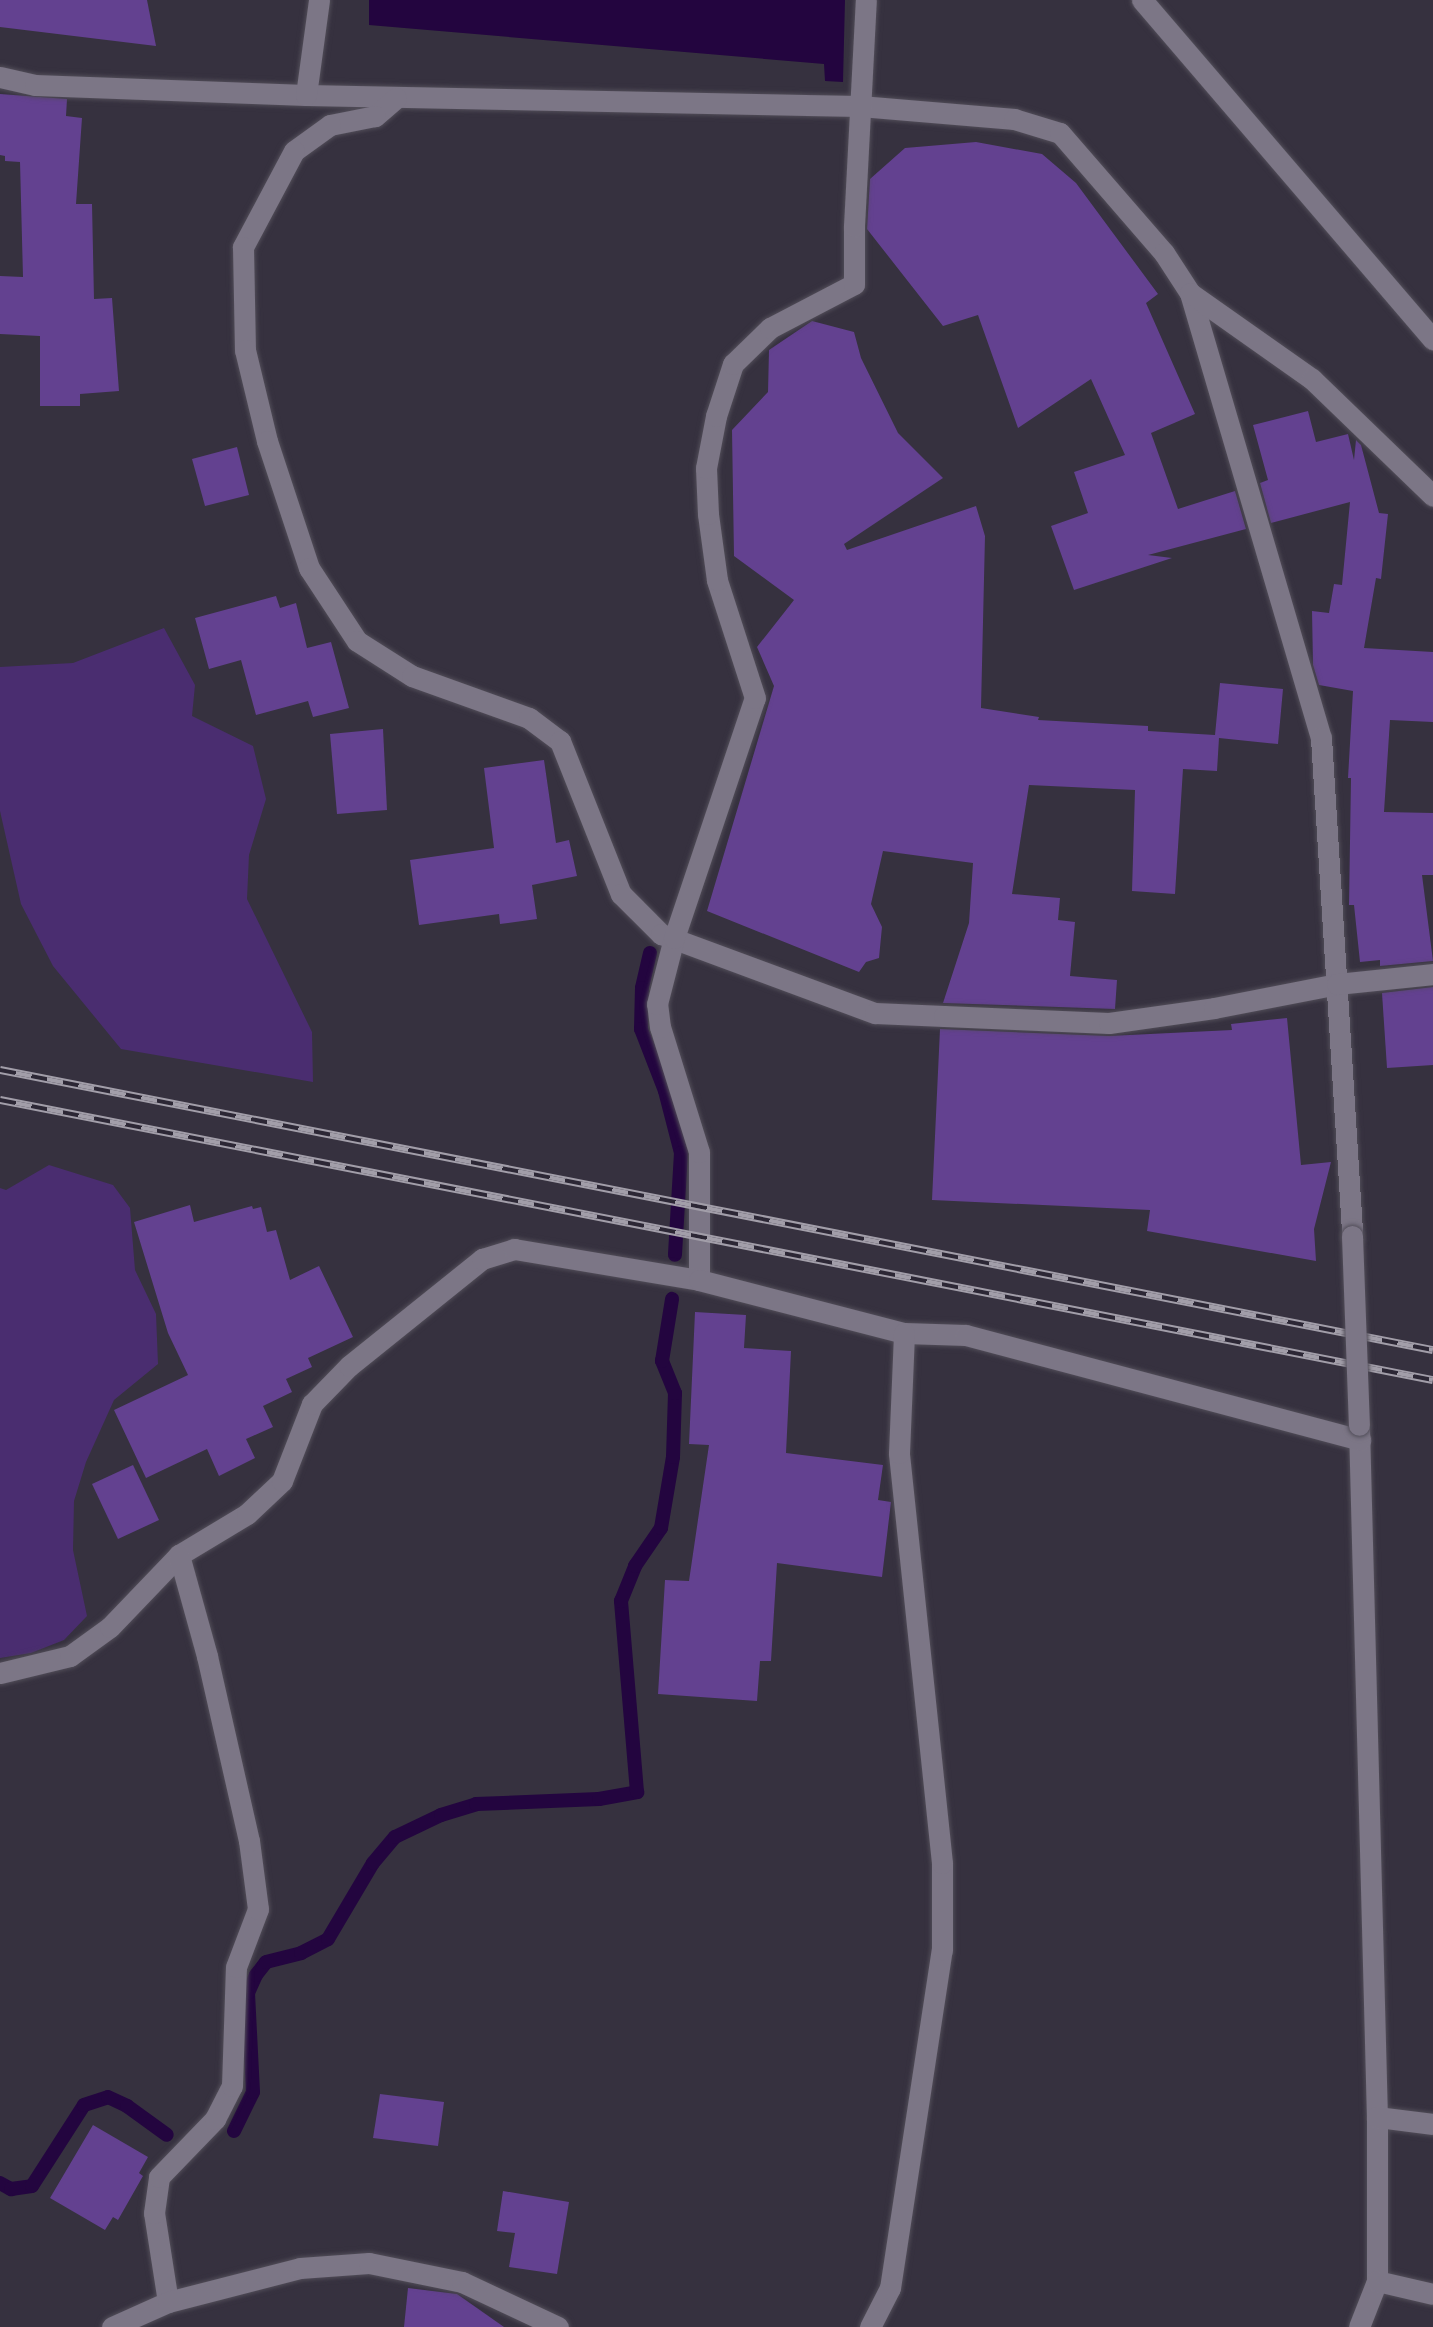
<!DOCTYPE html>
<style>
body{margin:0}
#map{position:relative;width:1433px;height:2327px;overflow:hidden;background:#36313f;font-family:"Fira Sans Condensed",sans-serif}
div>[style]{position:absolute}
.green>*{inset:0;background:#4a2d70}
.water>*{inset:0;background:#23053f}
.stream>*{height:14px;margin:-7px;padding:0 7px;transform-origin:7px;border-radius:7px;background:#23053f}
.building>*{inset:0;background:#634190}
.roads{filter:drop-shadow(0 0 2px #514d58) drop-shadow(0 0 2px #514d58)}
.street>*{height:21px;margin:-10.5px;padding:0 10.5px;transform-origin:10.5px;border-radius:10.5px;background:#7c7686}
.secondary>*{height:21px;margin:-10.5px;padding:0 10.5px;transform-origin:10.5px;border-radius:10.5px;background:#7c7686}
.rail>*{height:8px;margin-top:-4px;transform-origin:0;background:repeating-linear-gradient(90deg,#2c2735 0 16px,#a29ea9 0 32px);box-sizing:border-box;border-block:2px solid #a29ea9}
.bridges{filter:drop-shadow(0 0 2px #514d58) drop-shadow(0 0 2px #514d58)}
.street-bridge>*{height:21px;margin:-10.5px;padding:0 10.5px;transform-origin:10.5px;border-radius:10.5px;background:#7c7686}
span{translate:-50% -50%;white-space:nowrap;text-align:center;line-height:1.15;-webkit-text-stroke:6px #2c2735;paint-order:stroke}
</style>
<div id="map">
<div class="green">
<div style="clip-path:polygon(164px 628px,195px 685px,192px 716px,253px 746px,266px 799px,249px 855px,247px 899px,312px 1032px,313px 1082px,121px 1049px,53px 966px,21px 904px,0 811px,0 667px,73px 663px)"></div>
<div style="clip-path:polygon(49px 1165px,113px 1185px,130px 1208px,135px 1270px,156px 1314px,158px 1364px,114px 1400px,86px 1462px,74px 1501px,73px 1550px,87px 1616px,64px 1640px,31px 1653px,0 1658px,0 1188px,6px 1190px)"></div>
</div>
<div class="water">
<div style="clip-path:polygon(369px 0,845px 0,843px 82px,825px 81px,824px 64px,369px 25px)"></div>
</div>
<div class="stream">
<div style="left:650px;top:953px;width:36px;rotate:103deg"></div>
<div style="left:642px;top:988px;width:41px;rotate:91.4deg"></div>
<div style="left:641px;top:1029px;width:66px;rotate:68.8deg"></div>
<div style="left:665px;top:1091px;width:64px;rotate:75.5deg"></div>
<div style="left:681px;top:1153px;width:102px;rotate:93.4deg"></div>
<div style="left:234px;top:2131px;width:43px;rotate:-64deg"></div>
<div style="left:253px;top:2092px;width:99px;rotate:-92.9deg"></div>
<div style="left:248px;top:1993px;width:20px;rotate:-66deg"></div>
<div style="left:256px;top:1975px;width:16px;rotate:-52deg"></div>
<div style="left:266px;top:1962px;width:36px;rotate:-14deg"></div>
<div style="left:301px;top:1953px;width:30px;rotate:-27deg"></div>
<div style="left:328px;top:1939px;width:88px;rotate:-59.4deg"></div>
<div style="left:373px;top:1863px;width:34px;rotate:-50deg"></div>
<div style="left:395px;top:1837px;width:51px;rotate:-25.6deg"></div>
<div style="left:441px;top:1815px;width:37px;rotate:-17deg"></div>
<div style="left:476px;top:1804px;width:123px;rotate:-2.3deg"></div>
<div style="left:599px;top:1799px;width:39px;rotate:-10deg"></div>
<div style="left:637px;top:1792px;width:192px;rotate:-94.8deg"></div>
<div style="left:621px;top:1601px;width:38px;rotate:-68deg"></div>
<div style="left:635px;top:1566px;width:46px;rotate:-55.6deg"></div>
<div style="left:661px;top:1528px;width:72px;rotate:-80.4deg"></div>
<div style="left:673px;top:1457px;width:64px;rotate:-88.2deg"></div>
<div style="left:675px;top:1393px;width:35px;rotate:-112deg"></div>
<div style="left:662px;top:1361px;width:63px;rotate:-80.8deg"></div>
<div style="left:0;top:2183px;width:13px;rotate:29deg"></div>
<div style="left:11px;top:2189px;width:21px;rotate:-8deg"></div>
<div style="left:32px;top:2186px;width:96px;rotate:-57.3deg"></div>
<div style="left:84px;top:2105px;width:25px;rotate:-18deg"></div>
<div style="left:108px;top:2097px;width:21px;rotate:25deg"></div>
<div style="left:127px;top:2106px;width:49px;rotate:35.9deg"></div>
</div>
<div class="building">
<div style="clip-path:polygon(0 0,147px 0,156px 46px,0 27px)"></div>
<div style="clip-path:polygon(0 94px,67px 99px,66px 116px,82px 118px,76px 204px,92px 204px,94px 299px,112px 298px,119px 391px,80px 394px,80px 406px,40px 406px,40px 336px,0 334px,0 276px,23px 277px,20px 162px,5px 161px,5px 156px,0 155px)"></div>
<div style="clip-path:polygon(976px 142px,1042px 154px,1076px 183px,1158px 294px,1146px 303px,1195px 414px,1151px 433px,1178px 509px,1235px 491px,1246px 529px,1148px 555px,1172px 558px,1074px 590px,1051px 526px,1088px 513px,1074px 472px,1125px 455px,1091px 379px,1018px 428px,978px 315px,943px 326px,867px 229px,870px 179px,905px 148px)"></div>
<div style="clip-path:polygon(812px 321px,854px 332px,861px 358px,898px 433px,943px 478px,844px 544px,847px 550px,976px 506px,985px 536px,981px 708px,1039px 717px,1038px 720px,1148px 726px,1148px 731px,1215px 735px,1220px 683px,1283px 689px,1278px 744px,1219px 738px,1217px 771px,1183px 769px,1175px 894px,1132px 891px,1135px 790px,1029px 785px,1012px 894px,1060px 898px,1058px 920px,1075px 922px,1070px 976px,1117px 980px,1115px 1009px,943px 1003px,969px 923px,973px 863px,883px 851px,871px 904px,882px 927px,879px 958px,866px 962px,859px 972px,707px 911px,774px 686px,757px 647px,794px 600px,734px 556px,732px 430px,768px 392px,769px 350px)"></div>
<div style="clip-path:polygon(1308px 411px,1316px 442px,1348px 434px,1354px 460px,1356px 440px,1361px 445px,1379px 513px,1388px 514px,1381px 579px,1376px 578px,1364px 648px,1433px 652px,1433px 722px,1390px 720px,1384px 812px,1433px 813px,1433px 875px,1422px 875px,1433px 961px,1380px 966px,1380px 960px,1360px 962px,1354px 905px,1349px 905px,1351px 778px,1348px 778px,1353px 691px,1319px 685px,1313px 665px,1312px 611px,1329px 613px,1334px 584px,1342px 585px,1350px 502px,1271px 523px,1260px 483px,1268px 480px,1253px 425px)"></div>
<div style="clip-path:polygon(237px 447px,249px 495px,205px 506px,192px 459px)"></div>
<div style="clip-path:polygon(276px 596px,280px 608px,296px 603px,307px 648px,331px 642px,349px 708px,313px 717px,308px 701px,256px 715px,241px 660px,209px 669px,195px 618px)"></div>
<div style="clip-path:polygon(383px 729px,387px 810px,337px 814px,330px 734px)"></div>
<div style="clip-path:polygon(544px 760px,556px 843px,569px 840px,577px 876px,532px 885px,537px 919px,500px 924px,499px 914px,419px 925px,410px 860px,494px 848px,484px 768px)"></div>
<div style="clip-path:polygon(1433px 987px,1433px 1065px,1387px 1068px,1382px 993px)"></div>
<div style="clip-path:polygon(1287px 1018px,1301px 1165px,1331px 1162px,1314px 1229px,1316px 1261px,1147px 1231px,1150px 1210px,932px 1200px,940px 1029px,1109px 1036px,1232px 1030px,1231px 1024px)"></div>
<div style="clip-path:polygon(190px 1205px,194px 1222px,252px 1206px,253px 1209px,261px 1207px,267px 1232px,276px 1230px,290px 1280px,319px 1266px,353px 1337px,308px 1358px,312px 1367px,286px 1379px,292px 1392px,263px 1406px,273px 1427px,246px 1439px,255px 1458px,219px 1476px,207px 1449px,146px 1478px,114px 1410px,188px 1375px,168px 1333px,134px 1222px)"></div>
<div style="clip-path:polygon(695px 1312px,746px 1315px,744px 1348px,791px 1351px,786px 1453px,883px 1465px,878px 1500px,891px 1502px,882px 1577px,777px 1563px,771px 1661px,760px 1661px,757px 1701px,658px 1694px,665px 1580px,689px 1581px,709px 1445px,689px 1444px)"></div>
<div style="clip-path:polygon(133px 1465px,159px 1520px,118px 1539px,92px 1484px)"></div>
<div style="clip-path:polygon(380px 2094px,444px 2102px,438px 2146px,373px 2138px)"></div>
<div style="clip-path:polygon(93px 2125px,148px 2157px,139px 2173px,143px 2176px,118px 2220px,113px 2217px,105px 2230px,50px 2198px)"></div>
<div style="clip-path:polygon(503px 2191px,569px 2202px,557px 2274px,509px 2267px,515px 2233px,497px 2231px)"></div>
<div style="clip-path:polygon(408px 2288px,457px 2294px,504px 2327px,404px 2327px)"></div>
</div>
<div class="roads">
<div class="street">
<div style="left:0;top:77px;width:36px;rotate:13deg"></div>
<div style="left:35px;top:85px;width:271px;rotate:2.1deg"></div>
<div style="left:306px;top:95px;width:554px;rotate:1.14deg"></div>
<div style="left:860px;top:106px;width:155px;rotate:4.8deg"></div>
<div style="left:1014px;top:119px;width:48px;rotate:16.9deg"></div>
<div style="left:1060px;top:133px;width:159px;rotate:49.1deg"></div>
<div style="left:1164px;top:253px;width:48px;rotate:57deg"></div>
<div style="left:1190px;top:293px;width:464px;rotate:73.6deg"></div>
<div style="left:1321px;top:738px;width:499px;rotate:86.4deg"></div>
<div style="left:306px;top:95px;width:96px;rotate:-82.2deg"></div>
<div style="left:396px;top:98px;width:28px;rotate:139deg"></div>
<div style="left:375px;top:116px;width:46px;rotate:168.7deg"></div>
<div style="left:330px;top:125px;width:44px;rotate:144.2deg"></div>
<div style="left:294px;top:151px;width:109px;rotate:118deg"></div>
<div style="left:243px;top:247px;width:103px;rotate:88.9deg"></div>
<div style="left:245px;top:350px;width:94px;rotate:76.4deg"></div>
<div style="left:267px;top:441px;width:134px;rotate:71.7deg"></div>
<div style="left:309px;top:568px;width:87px;rotate:56.7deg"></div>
<div style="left:357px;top:641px;width:65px;rotate:32.5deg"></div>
<div style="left:412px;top:676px;width:124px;rotate:19.7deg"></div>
<div style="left:529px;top:718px;width:39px;rotate:37deg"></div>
<div style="left:560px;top:741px;width:165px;rotate:68.3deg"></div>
<div style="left:621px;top:894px;width:57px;rotate:45deg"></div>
<div style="left:661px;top:934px;width:228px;rotate:20.3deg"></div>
<div style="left:875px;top:1013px;width:69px;rotate:2.5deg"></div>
<div style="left:944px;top:1016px;width:165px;rotate:2.4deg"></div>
<div style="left:1109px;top:1023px;width:106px;rotate:-8.1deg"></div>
<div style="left:1214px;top:1008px;width:125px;rotate:-11deg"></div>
<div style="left:1337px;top:984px;width:97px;rotate:-5.9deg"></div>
<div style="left:1190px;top:293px;width:149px;rotate:35.2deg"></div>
<div style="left:1312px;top:379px;width:168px;rotate:44deg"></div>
<div style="left:699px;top:1280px;width:128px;rotate:-90deg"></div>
<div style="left:699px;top:1152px;width:131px;rotate:-107.3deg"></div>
<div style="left:660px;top:1027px;width:23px;rotate:-97deg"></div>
<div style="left:657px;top:1004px;width:68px;rotate:-75.6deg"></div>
<div style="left:674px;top:938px;width:253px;rotate:-71.4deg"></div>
<div style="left:755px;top:698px;width:124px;rotate:-107.9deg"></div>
<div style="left:717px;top:580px;width:67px;rotate:-97.8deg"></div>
<div style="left:708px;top:514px;width:46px;rotate:-92.5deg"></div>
<div style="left:706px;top:468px;width:53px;rotate:-79.1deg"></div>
<div style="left:716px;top:416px;width:55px;rotate:-71.9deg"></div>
<div style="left:733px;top:364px;width:52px;rotate:-44.2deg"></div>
<div style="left:770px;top:328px;width:95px;rotate:-27.6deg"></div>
<div style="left:854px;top:284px;width:58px;rotate:-90deg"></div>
<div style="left:854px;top:226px;width:226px;rotate:-87deg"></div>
<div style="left:1359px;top:1427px;width:690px;rotate:88.51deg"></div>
<div style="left:1377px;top:2117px;width:164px;rotate:90deg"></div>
<div style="left:1377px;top:2281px;width:49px;rotate:111.4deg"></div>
<div style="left:0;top:1673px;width:72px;rotate:-13.7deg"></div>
<div style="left:70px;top:1656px;width:49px;rotate:-35.9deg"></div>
<div style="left:110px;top:1627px;width:100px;rotate:-46.2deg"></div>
<div style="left:179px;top:1555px;width:79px;rotate:-31.1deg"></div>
<div style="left:247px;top:1514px;width:48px;rotate:-43.3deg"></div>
<div style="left:282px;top:1481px;width:83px;rotate:-68.7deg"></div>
<div style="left:312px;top:1404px;width:53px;rotate:-45.8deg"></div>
<div style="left:349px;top:1366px;width:171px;rotate:-38.8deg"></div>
<div style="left:482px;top:1259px;width:34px;rotate:-17deg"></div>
<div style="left:514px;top:1249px;width:188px;rotate:9.5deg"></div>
<div style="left:699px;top:1280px;width:212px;rotate:14.5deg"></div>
<div style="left:904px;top:1333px;width:62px;rotate:1.8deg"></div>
<div style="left:966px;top:1335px;width:408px;rotate:14.9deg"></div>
<div style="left:1377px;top:2117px;width:56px;rotate:7.1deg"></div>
<div style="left:1377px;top:2281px;width:57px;rotate:13.1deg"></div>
<div style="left:168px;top:2302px;width:90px;rotate:-98.9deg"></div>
<div style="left:154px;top:2213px;width:36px;rotate:-82deg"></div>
<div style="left:159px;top:2177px;width:81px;rotate:-46deg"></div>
<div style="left:215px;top:2119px;width:37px;rotate:-63deg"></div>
<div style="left:232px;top:2086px;width:119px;rotate:-88.1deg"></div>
<div style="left:236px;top:1967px;width:62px;rotate:-69.2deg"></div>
<div style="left:258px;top:1909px;width:69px;rotate:-97.5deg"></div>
<div style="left:249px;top:1841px;width:190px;rotate:-102.8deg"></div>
<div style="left:207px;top:1656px;width:105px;rotate:-105.5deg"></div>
<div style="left:112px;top:2327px;width:61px;rotate:-24.1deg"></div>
<div style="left:168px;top:2302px;width:136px;rotate:-14.4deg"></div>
<div style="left:300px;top:2268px;width:69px;rotate:-4.1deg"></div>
<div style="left:369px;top:2263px;width:95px;rotate:11.5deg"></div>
<div style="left:462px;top:2282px;width:106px;rotate:25.1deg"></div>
<div style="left:870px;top:2327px;width:44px;rotate:-62.9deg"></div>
<div style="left:890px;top:2288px;width:342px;rotate:-81.3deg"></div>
<div style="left:942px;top:1950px;width:87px;rotate:-90deg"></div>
<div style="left:942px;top:1863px;width:412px;rotate:-96deg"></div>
<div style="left:899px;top:1453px;width:120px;rotate:-87.6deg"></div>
</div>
<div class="secondary">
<div style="left:1142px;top:0;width:447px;rotate:49.4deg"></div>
</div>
</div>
<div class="rail">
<div style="left:0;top:1070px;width:1460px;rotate:11.06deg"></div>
<div style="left:0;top:1100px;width:1460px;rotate:11.06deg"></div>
</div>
<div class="bridges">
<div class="street-bridge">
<div style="left:1352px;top:1236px;width:189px;rotate:87.9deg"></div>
</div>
</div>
</div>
